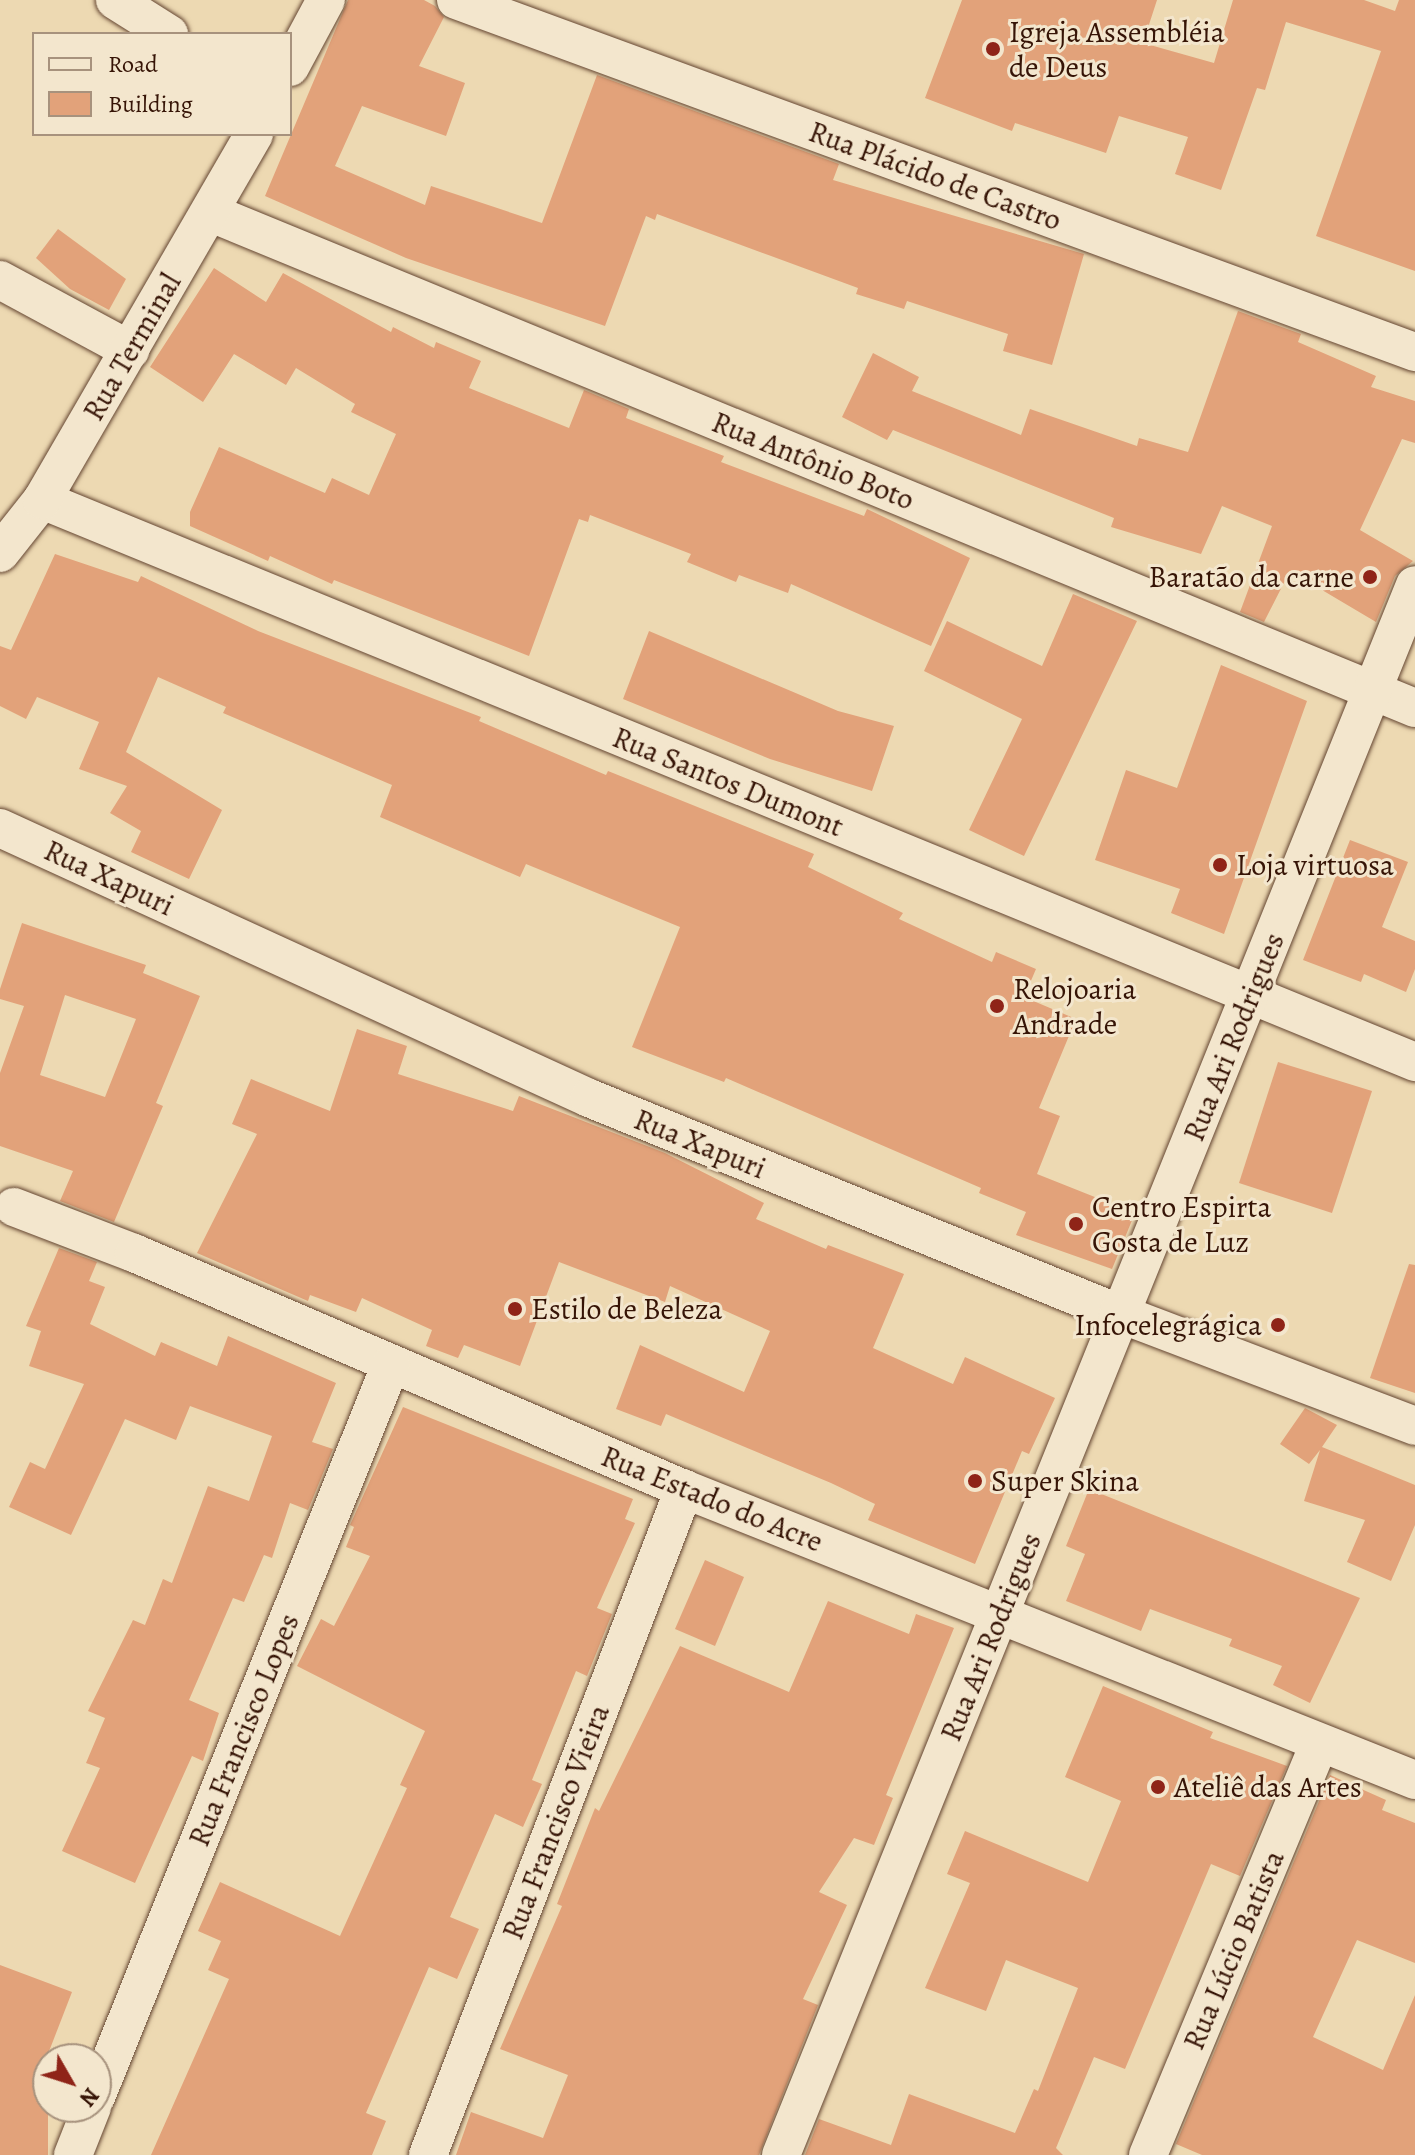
<!DOCTYPE html>
<meta charset="utf-8">
<style>
body{margin:0}
#map{position:relative;width:1415px;height:2155px;overflow:hidden;background:#edd9b2;font-family:Alegreya,serif}
div>[style]{position:absolute}
.building>*{inset:0;background:#e2a27a}
.roads{filter:drop-shadow(0 0 2px #644531) drop-shadow(0 0 2px #644531)}
.street>*{height:38px;margin:-19px;padding:0 19px;transform-origin:19px;border-radius:19px;background:#f3e6cd}
.dots>*{width:22px;height:22px;translate:-50% -50%;box-sizing:border-box;border:4px solid #f3e6cd;border-radius:50%}
span{translate:-50% -50%;white-space:nowrap;text-align:center;line-height:1.15;-webkit-text-stroke:6px #f3e6cd;paint-order:stroke}
.poi-label{font-size:30px;color:#361406}
.left{translate:0 -50%;text-align:left}
.right{translate:-100% -50%;text-align:right}
.street-label{font-size:30px;color:#361406}
.legend{position:absolute;left:32px;top:32px;width:260px;height:104px;box-sizing:border-box;background:#f3e6cd;border:2px solid #a7927d;margin:0;padding:10px 14px;list-style:none;font-size:24px;color:#361406}
.legend li{display:flex;align-items:center;gap:16px;height:40px}
.legend b{width:40px;border:2px solid #a7927d}
.north{position:absolute;left:32px;top:2043px;width:80px;height:80px;box-sizing:border-box;background:#f3e6cd;border:2px solid #a7927d;border-radius:50%;rotate:129deg;font-size:22px;font-weight:700;line-height:32px;text-align:center;color:#361406}
.north::after{content:'';display:block;margin:auto;width:28px;height:36px;background:#8f2418;clip-path:polygon(50% 0,100% 100%,50% 72%,0 100%)}
</style>
<div id="map">
<div class="building">
<div style="clip-path:polygon(348px 0,424px 0,435px 6px,444px 17px,419px 66px,465px 83px,446px 136px,362px 106px,335px 166px,425px 205px,431px 186px,542px 223px,597px 75px,839px 164px,833px 180px,1084px 254px,1052px 365px,1003px 351px,1008px 334px,907px 301px,904px 309px,856px 294px,858px 288px,657px 214px,655px 220px,646px 216px,605px 326px,406px 258px,265px 196px)"></div>
<div style="clip-path:polygon(962px 0,1157px 0,1143px 43px,1214px 63px,1233px 0,1364px 0,1395px 11px,1399px 0,1415px 0,1415px 271px,1316px 236px,1381px 51px,1286px 22px,1265px 90px,1257px 88px,1221px 190px,1175px 174px,1188px 137px,1119px 116px,1106px 153px,1015px 123px,1012px 131px,925px 98px)"></div>
<div style="clip-path:polygon(58px 229px,126px 279px,109px 310px,70px 289px,36px 258px)"></div>
<div style="clip-path:polygon(214px 268px,266px 302px,283px 273px,391px 332px,393px 327px,434px 348px,436px 342px,481px 361px,469px 388px,569px 428px,584px 390px,629px 409px,626px 418px,724px 456px,721px 462px,864px 516px,867px 509px,970px 558px,931px 646px,791px 584px,788px 593px,739px 575px,736px 582px,687px 562px,691px 554px,590px 515px,588px 522px,579px 519px,529px 656px,334px 580px,332px 584px,270px 556px,268px 561px,190px 526px,190px 512px,219px 447px,325px 493px,332px 478px,369px 495px,396px 434px,351px 412px,355px 404px,296px 368px,286px 385px,234px 354px,203px 402px,150px 367px)"></div>
<div style="clip-path:polygon(1238px 311px,1301px 334px,1298px 342px,1376px 376px,1371px 387px,1415px 401px,1415px 443px,1402px 439px,1360px 530px,1413px 561px,1395px 576px,1376px 622px,1290px 571px,1264px 622px,1240px 612px,1272px 526px,1222px 506px,1201px 554px,1111px 527px,1114px 518px,893px 430px,887px 440px,842px 417px,873px 353px,919px 377px,912px 391px,1021px 435px,1030px 409px,1137px 446px,1139px 438px,1188px 452px)"></div>
<div style="clip-path:polygon(55px 554px,138px 582px,141px 576px,258px 631px,481px 717px,479px 721px,606px 775px,608px 771px,814px 854px,808px 867px,903px 913px,899px 919px,992px 962px,996px 952px,1036px 969px,1024px 997px,1076px 1019px,1039px 1108px,1060px 1116px,1037px 1174px,1135px 1213px,1112px 1269px,1016px 1235px,1026px 1212px,979px 1193px,981px 1188px,726px 1078px,724px 1082px,632px 1047px,680px 927px,526px 864px,520px 877px,380px 817px,392px 785px,223px 713px,226px 707px,158px 677px,126px 752px,222px 810px,189px 879px,131px 852px,141px 831px,110px 813px,127px 786px,79px 769px,99px 722px,37px 697px,26px 719px,0 706px,0 646px,11px 650px)"></div>
<div style="clip-path:polygon(1073px 594px,1137px 621px,1024px 856px,969px 830px,1022px 719px,924px 671px,947px 621px,1042px 666px)"></div>
<div style="clip-path:polygon(649px 631px,838px 711px,894px 726px,872px 791px,770px 759px,623px 699px)"></div>
<div style="clip-path:polygon(1221px 665px,1307px 701px,1224px 934px,1171px 913px,1180px 889px,1095px 860px,1126px 770px,1177px 788px)"></div>
<div style="clip-path:polygon(1350px 840px,1408px 862px,1382px 927px,1415px 941px,1415px 969px,1406px 992px,1364px 974px,1361px 982px,1303px 960px)"></div>
<div style="clip-path:polygon(evenodd,22px 923px,146px 965px,143px 973px,200px 996px,156px 1103px,163px 1106px,114px 1222px,60px 1201px,73px 1171px,0 1146px,0 1073px,24px 1006px,0 999px,0 989px,22px 923px,65px 995px,136px 1019px,105px 1097px,40px 1075px,65px 995px)"></div>
<div style="clip-path:polygon(357px 1029px,407px 1046px,398px 1074px,513px 1111px,519px 1096px,568px 1115px,665px 1153px,764px 1203px,756px 1219px,826px 1249px,828px 1245px,904px 1274px,873px 1348px,953px 1384px,965px 1357px,1055px 1398px,1029px 1454px,1022px 1451px,975px 1564px,868px 1520px,875px 1504px,831px 1483px,666px 1414px,661px 1426px,616px 1409px,640px 1345px,744px 1392px,770px 1331px,670px 1286px,665px 1302px,559px 1262px,520px 1366px,464px 1345px,458px 1358px,426px 1346px,432px 1330px,362px 1298px,356px 1312px,310px 1295px,308px 1301px,197px 1253px,257px 1134px,232px 1124px,251px 1079px,330px 1111px)"></div>
<div style="clip-path:polygon(1278px 1062px,1372px 1091px,1332px 1213px,1239px 1183px)"></div>
<div style="clip-path:polygon(59px 1248px,97px 1262px,89px 1281px,105px 1287px,90px 1324px,155px 1356px,161px 1342px,217px 1366px,228px 1336px,336px 1383px,312px 1442px,333px 1449px,308px 1510px,290px 1503px,272px 1558px,264px 1555px,244px 1602px,233px 1598px,189px 1700px,219px 1713px,203px 1761px,192px 1756px,135px 1883px,62px 1851px,100px 1768px,86px 1763px,105px 1718px,88px 1711px,133px 1620px,145px 1625px,163px 1579px,172px 1583px,208px 1486px,249px 1501px,272px 1436px,190px 1406px,176px 1440px,125px 1419px,71px 1535px,9px 1507px,30px 1462px,45px 1469px,84px 1384px,29px 1366px,41px 1331px,26px 1326px)"></div>
<div style="clip-path:polygon(1409px 1264px,1415px 1265px,1415px 1393px,1370px 1378px)"></div>
<div style="clip-path:polygon(403px 1407px,633px 1499px,625px 1519px,635px 1523px,597px 1608px,612px 1614px,587px 1676px,576px 1671px,532px 1780px,542px 1784px,523px 1827px,495px 1814px,450px 1917px,479px 1929px,457px 1979px,429px 1967px,366px 2113px,386px 2121px,372px 2155px,151px 2155px,229px 1979px,208px 1970px,221px 1941px,198px 1931px,220px 1882px,340px 1936px,407px 1788px,400px 1785px,425px 1731px,297px 1666px,321px 1619px,334px 1626px,370px 1556px,346px 1547px,354px 1527px,350px 1525px)"></div>
<div style="clip-path:polygon(1305px 1408px,1337px 1425px,1322px 1447px,1415px 1485px,1415px 1525px,1391px 1581px,1347px 1562px,1365px 1520px,1304px 1501px,1320px 1450px,1309px 1464px,1280px 1444px)"></div>
<div style="clip-path:polygon(1089px 1489px,1360px 1598px,1310px 1703px,1273px 1685px,1282px 1666px,1229px 1646px,1232px 1639px,1150px 1609px,1141px 1631px,1066px 1601px,1085px 1554px,1066px 1546px)"></div>
<div style="clip-path:polygon(705px 1560px,744px 1577px,715px 1646px,675px 1629px)"></div>
<div style="clip-path:polygon(828px 1601px,909px 1634px,916px 1614px,954px 1628px,886px 1795px,893px 1798px,874px 1845px,854px 1838px,819px 1892px,847px 1905px,803px 1999px,818px 2005px,759px 2155px,456px 2155px,471px 2112px,543px 2138px,568px 2075px,500px 2049px,562px 1906px,557px 1904px,595px 1808px,599px 1811px,680px 1646px,789px 1692px)"></div>
<div style="clip-path:polygon(1103px 1686px,1213px 1732px,1210px 1738px,1287px 1766px,1240px 1876px,1211px 1864px,1125px 2069px,1094px 2057px,1056px 2148px,1063px 2155px,805px 2155px,819px 2119px,891px 2145px,909px 2094px,1015px 2133px,1034px 2089px,1038px 2091px,1078px 1988px,1006px 1960px,986px 2011px,925px 1988px,970px 1883px,947px 1874px,965px 1831px,1088px 1882px,1121px 1801px,1065px 1777px)"></div>
<div style="clip-path:polygon(1330px 1775px,1386px 1800px,1382px 1810px,1415px 1823px,1415px 1963px,1357px 1940px,1313px 2037px,1383px 2070px,1415px 1995px,1415px 2155px,1202px 2155px,1176px 2144px)"></div>
<div style="clip-path:polygon(0 1965px,72px 1992px,48px 2054px,48px 2155px,0 2155px)"></div>
</div>
<div class="roads">
<div class="street">
<div style="left:115px;top:0;width:64px;rotate:32.2deg"></div>
<div style="left:456px;top:0;width:1022px;rotate:20.16deg"></div>
<div style="left:290px;top:67px;width:76px;rotate:-61.8deg"></div>
<div style="left:211px;top:213px;width:1302px;rotate:22.35deg"></div>
<div style="left:0;top:280px;width:148px;rotate:28.3deg"></div>
<div style="left:42px;top:500px;width:1484px;rotate:22.26deg"></div>
<div style="left:0;top:553px;width:68px;rotate:-51.6deg"></div>
<div style="left:42px;top:500px;width:423px;rotate:-59.9deg"></div>
<div style="left:0;top:828px;width:648px;rotate:24.63deg"></div>
<div style="left:589px;top:1098px;width:571px;rotate:22.12deg"></div>
<div style="left:1118px;top:1313px;width:318px;rotate:20.8deg"></div>
<div style="left:14px;top:1207px;width:129px;rotate:21deg"></div>
<div style="left:134px;top:1253px;width:598px;rotate:23.22deg"></div>
<div style="left:684px;top:1489px;width:787px;rotate:21.71deg"></div>
<div style="left:96px;top:2097px;width:790px;rotate:-68.08deg"></div>
<div style="left:73px;top:2155px;width:52px;rotate:-68.4deg"></div>
<div style="left:428px;top:2155px;width:714px;rotate:-68.97deg"></div>
<div style="left:781px;top:2155px;width:1693px;rotate:-68.01deg"></div>
<div style="left:1148px;top:2155px;width:444px;rotate:-67.4deg"></div>
</div>
</div>
<div class="dots">
<div style="left:993px;top:49px;background:#8f2418"></div>
<div style="left:1370px;top:577px;background:#8f2418"></div>
<div style="left:1220px;top:865px;background:#8f2418"></div>
<div style="left:997px;top:1006px;background:#8f2418"></div>
<div style="left:1076px;top:1224px;background:#8f2418"></div>
<div style="left:515px;top:1309px;background:#8f2418"></div>
<div style="left:1278px;top:1325px;background:#8f2418"></div>
<div style="left:975px;top:1481px;background:#8f2418"></div>
<div style="left:1158px;top:1787px;background:#8f2418"></div>
</div>
<div class="poi-label">
<span class="left" style="left:1009px;top:49px">Igreja Assembléia<br>de Deus</span>
<span class="right" style="left:1354px;top:577px">Baratão da carne</span>
<span class="left" style="left:1236px;top:865px">Loja virtuosa</span>
<span class="left" style="left:1013px;top:1006px">Relojoaria<br>Andrade</span>
<span class="left" style="left:1092px;top:1224px">Centro Espirta<br>Gosta de Luz</span>
<span class="left" style="left:531px;top:1309px">Estilo de Beleza</span>
<span class="right" style="left:1262px;top:1325px">Infocelegrágica</span>
<span class="left" style="left:991px;top:1481px">Super Skina</span>
<span class="left" style="left:1174px;top:1787px">Ateliê das Artes</span>
</div>
<div class="street-label">
<span style="left:935px;top:176px;rotate:20deg">Rua Plácido de Castro</span>
<span style="left:132px;top:347px;rotate:-60deg">Rua Terminal</span>
<span style="left:813px;top:461px;rotate:22deg">Rua Antônio Boto</span>
<span style="left:728px;top:782px;rotate:22deg">Rua Santos Dumont</span>
<span style="left:109px;top:878px;rotate:25deg">Rua Xapuri</span>
<span style="left:1234px;top:1037px;rotate:-68deg">Rua Ari Rodrigues</span>
<span style="left:700px;top:1144px;rotate:22deg">Rua Xapuri</span>
<span style="left:712px;top:1499px;rotate:22deg">Rua Estado do Acre</span>
<span style="left:991px;top:1637px;rotate:-68deg">Rua Ari Rodrigues</span>
<span style="left:244px;top:1730px;rotate:-68deg">Rua Francisco Lopes</span>
<span style="left:556px;top:1822px;rotate:-69deg">Rua Francisco Vieira</span>
<span style="left:1234px;top:1950px;rotate:-67deg">Rua Lúcio Batista</span>
</div>
<ul class="legend">
<li><b style="height:10px;background:#f3e6cd"></b>Road</li>
<li><b style="height:22px;background:#e2a27a"></b>Building</li>
</ul>
<div class="north">N</div>
</div>
